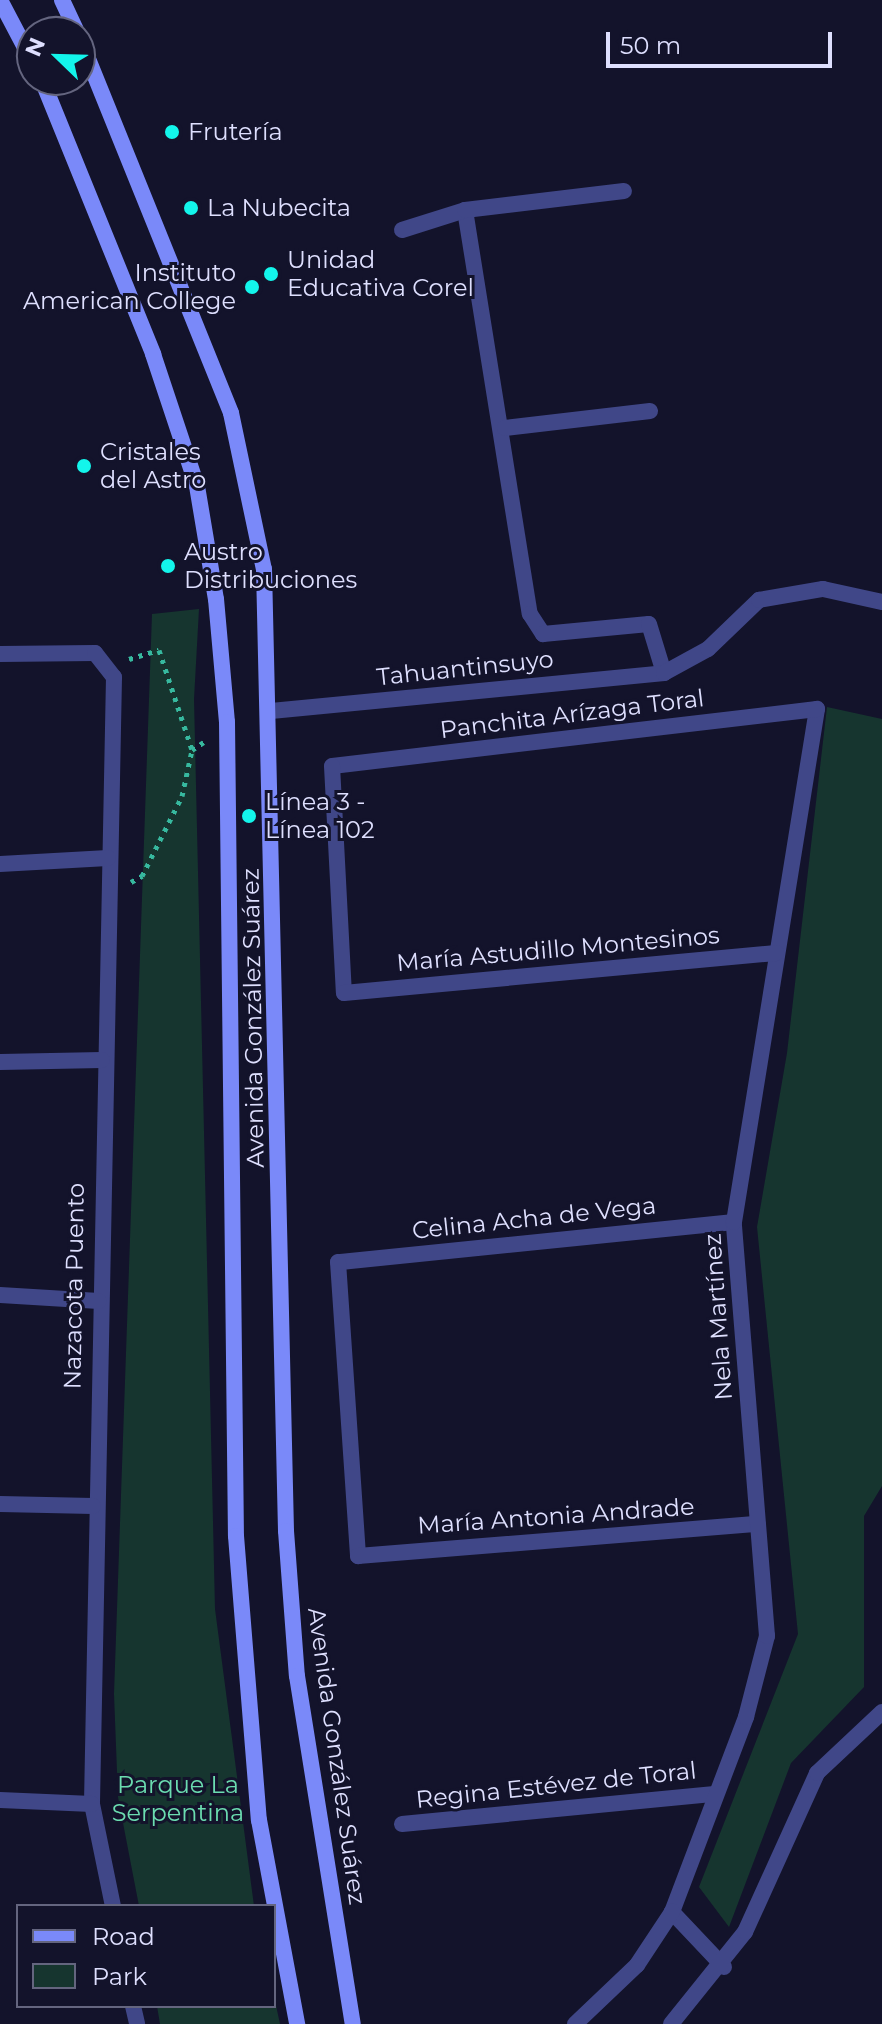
<!DOCTYPE html>
<meta charset="utf-8">
<style>
body{margin:0}
#map{position:relative;width:882px;height:2024px;overflow:hidden;background:#13132b;font-family:Montserrat,sans-serif}
div>[style]{position:absolute}
.green>*{inset:0;background:#16352f}
.path>*{height:5px;margin-top:-2.5px;transform-origin:0;background:repeating-linear-gradient(90deg,#37b99f 0 4px,transparent 0 10px)}
.street>*{height:16px;margin:-8px;padding:0 8px;transform-origin:8px;border-radius:8px;background:#404788}
.secondary>*{height:16px;margin:-8px;padding:0 8px;transform-origin:8px;border-radius:8px;background:#7a89f9}
.dots>*{width:22px;height:22px;translate:-50% -50%;box-sizing:border-box;border:4px solid #13132b;border-radius:50%}
span{translate:-50% -50%;white-space:nowrap;text-align:center;line-height:1.15;-webkit-text-stroke:6px #13132b;paint-order:stroke}
.poi-label{font-size:24px;color:#dedffe}
.left{translate:0 -50%;text-align:left}
.right{translate:-100% -50%;text-align:right}
.street-label{font-size:24px;color:#dedffe}
.park-label{font-size:24px;color:#6bdcb0}
.legend{position:absolute;left:16px;top:1904px;width:260px;height:104px;box-sizing:border-box;background:#13132b;border:2px solid #64657f;margin:0;padding:10px 14px;list-style:none;font-size:24px;color:#dedffe}
.legend li{display:flex;align-items:center;gap:16px;height:40px}
.legend b{width:40px;border:2px solid #64657f}
.north{position:absolute;left:16px;top:16px;width:80px;height:80px;box-sizing:border-box;background:#13132b;border:2px solid #64657f;border-radius:50%;rotate:293deg;font-size:22px;font-weight:700;line-height:32px;text-align:center;color:#dedffe}
.north::after{content:'';display:block;margin:auto;width:28px;height:36px;background:#13f5eb;clip-path:polygon(50% 0,100% 100%,50% 72%,0 100%)}
.scale{position:absolute;left:606px;top:32px;width:226px;height:36px;box-sizing:border-box;border:4px solid #dedffe;border-top:0;padding-left:10px;font-size:24px;line-height:28px;white-space:nowrap;color:#dedffe;-webkit-text-stroke:6px #13132b;paint-order:stroke}
</style>
<div id="map">
<div class="green">
<div style="clip-path:polygon(199px 609px,194px 699px,215px 1609px,254px 1906px,139px 1906px,118px 1797px,114px 1694px,152px 614px)"></div>
<div style="clip-path:polygon(827px 707px,882px 719px,882px 1486px,864px 1516px,864px 1687px,791px 1763px,729px 1927px,699px 1887px,798px 1634px,757px 1227px,787px 1053px)"></div>
<div style="clip-path:polygon(274px 1996px,280px 2024px,160px 2024px,157px 2006px,274px 2006px)"></div>
</div>
<div class="path">
<div style="left:129px;top:659px;width:31px;rotate:-17deg"></div>
<div style="left:159px;top:650px;width:105px;rotate:71.7deg"></div>
<div style="left:192px;top:750px;width:14px;rotate:-34deg"></div>
<div style="left:131px;top:882px;width:13px;rotate:-29deg"></div>
<div style="left:142px;top:876px;width:89px;rotate:-63.4deg"></div>
<div style="left:182px;top:796px;width:47px;rotate:-77.7deg"></div>
</div>
<div class="street">
<div style="left:465px;top:210px;width:409px;rotate:80.9deg"></div>
<div style="left:530px;top:614px;width:24px;rotate:57deg"></div>
<div style="left:543px;top:634px;width:106px;rotate:-5.4deg"></div>
<div style="left:649px;top:624px;width:51px;rotate:73deg"></div>
<div style="left:402px;top:230px;width:66px;rotate:-17.6deg"></div>
<div style="left:465px;top:210px;width:160px;rotate:-6.8deg"></div>
<div style="left:505px;top:428px;width:146px;rotate:-6.7deg"></div>
<div style="left:0;top:654px;width:95px;rotate:-0.6deg"></div>
<div style="left:95px;top:653px;width:31px;rotate:52deg"></div>
<div style="left:114px;top:677px;width:1127px;rotate:91.12deg"></div>
<div style="left:92px;top:1804px;width:104px;rotate:78.4deg"></div>
<div style="left:271px;top:711px;width:395px;rotate:-5.5deg"></div>
<div style="left:664px;top:673px;width:50px;rotate:-28.6deg"></div>
<div style="left:708px;top:649px;width:71px;rotate:-43.9deg"></div>
<div style="left:759px;top:600px;width:65px;rotate:-9.8deg"></div>
<div style="left:823px;top:589px;width:60px;rotate:12.4deg"></div>
<div style="left:0;top:864px;width:108px;rotate:-3.2deg"></div>
<div style="left:0;top:1062px;width:102px;rotate:-1.1deg"></div>
<div style="left:734px;top:1222px;width:398px;rotate:174.2deg"></div>
<div style="left:338px;top:1262px;width:295px;rotate:86.1deg"></div>
<div style="left:358px;top:1556px;width:401px;rotate:-4.6deg"></div>
<div style="left:0;top:1295px;width:99px;rotate:3.5deg"></div>
<div style="left:0;top:1504px;width:93px;rotate:1.2deg"></div>
<div style="left:0;top:1800px;width:92px;rotate:2.5deg"></div>
<div style="left:402px;top:1824px;width:314px;rotate:-5.5deg"></div>
<div style="left:724px;top:1967px;width:76px;rotate:-133.4deg"></div>
<div style="left:672px;top:1912px;width:209px;rotate:-69.2deg"></div>
<div style="left:746px;top:1717px;width:84px;rotate:-75.5deg"></div>
<div style="left:767px;top:1636px;width:415px;rotate:-94.6deg"></div>
<div style="left:734px;top:1222px;width:520px;rotate:-80.81deg"></div>
<div style="left:817px;top:709px;width:488px;rotate:173.3deg"></div>
<div style="left:332px;top:766px;width:227px;rotate:87deg"></div>
<div style="left:344px;top:993px;width:434px;rotate:-5.3deg"></div>
<div style="left:133px;top:2006px;width:18px;rotate:77deg"></div>
<div style="left:575px;top:2024px;width:86px;rotate:-43.6deg"></div>
<div style="left:637px;top:1965px;width:64px;rotate:-56.6deg"></div>
<div style="left:671px;top:2024px;width:118px;rotate:-51.2deg"></div>
<div style="left:745px;top:1932px;width:175px;rotate:-65.6deg"></div>
<div style="left:817px;top:1773px;width:89px;rotate:-43.2deg"></div>
</div>
<div class="secondary">
<div style="left:0;top:0;width:69px;rotate:62.3deg"></div>
<div style="left:62px;top:0;width:35px;rotate:65deg"></div>
<div style="left:80px;top:39px;width:403px;rotate:68deg"></div>
<div style="left:231px;top:413px;width:159px;rotate:78.1deg"></div>
<div style="left:264px;top:569px;width:962px;rotate:88.69deg"></div>
<div style="left:286px;top:1531px;width:145px;rotate:85.7deg"></div>
<div style="left:297px;top:1676px;width:352px;rotate:80.9deg"></div>
<div style="left:42px;top:80px;width:296px;rotate:67.9deg"></div>
<div style="left:153px;top:354px;width:139px;rotate:71.6deg"></div>
<div style="left:197px;top:486px;width:115px;rotate:80.5deg"></div>
<div style="left:216px;top:599px;width:123px;rotate:84.9deg"></div>
<div style="left:227px;top:722px;width:814px;rotate:89.37deg"></div>
<div style="left:236px;top:1536px;width:285px;rotate:85.4deg"></div>
<div style="left:259px;top:1820px;width:208px;rotate:79.4deg"></div>
</div>
<div class="dots">
<div style="left:172px;top:132px;background:#13f5eb"></div>
<div style="left:191px;top:208px;background:#13f5eb"></div>
<div style="left:271px;top:274px;background:#13f5eb"></div>
<div style="left:252px;top:287px;background:#13f5eb"></div>
<div style="left:84px;top:466px;background:#13f5eb"></div>
<div style="left:168px;top:566px;background:#13f5eb"></div>
<div style="left:249px;top:816px;background:#13f5eb"></div>
</div>
<div class="poi-label">
<span class="left" style="left:188px;top:132px">Frutería</span>
<span class="left" style="left:207px;top:208px">La Nubecita</span>
<span class="left" style="left:287px;top:274px">Unidad<br>Educativa Corel</span>
<span class="right" style="left:236px;top:287px">Instituto<br>American College</span>
<span class="left" style="left:100px;top:466px">Cristales<br>del Astro</span>
<span class="left" style="left:184px;top:566px">Austro<br>Distribuciones</span>
<span class="left" style="left:265px;top:816px">Línea 3 -<br>Línea 102</span>
</div>
<div class="street-label">
<span style="left:465px;top:668px;rotate:-6deg">Tahuantinsuyo</span>
<span style="left:572px;top:714px;rotate:-7deg">Panchita Arízaga Toral</span>
<span style="left:558px;top:949px;rotate:-5deg">María Astudillo Montesinos</span>
<span style="left:253px;top:1018px;rotate:-91deg">Avenida González Suárez</span>
<span style="left:534px;top:1218px;rotate:-6deg">Celina Acha de Vega</span>
<span style="left:74px;top:1286px;rotate:-89deg">Nazacota Puento</span>
<span style="left:718px;top:1317px;rotate:-94deg">Nela Martínez</span>
<span style="left:556px;top:1516px;rotate:-4deg">María Antonia Andrade</span>
<span style="left:337px;top:1756px;rotate:82deg">Avenida González Suárez</span>
<span style="left:556px;top:1785px;rotate:-6deg">Regina Estévez de Toral</span>
</div>
<div class="park-label">
<span style="left:178px;top:1799px">Parque La<br>Serpentina</span>
</div>
<ul class="legend">
<li><b style="height:10px;background:#7a89f9"></b>Road</li>
<li><b style="height:22px;background:#16352f"></b>Park</li>
</ul>
<div class="north">N</div>
<div class="scale">50 m</div>
</div>
